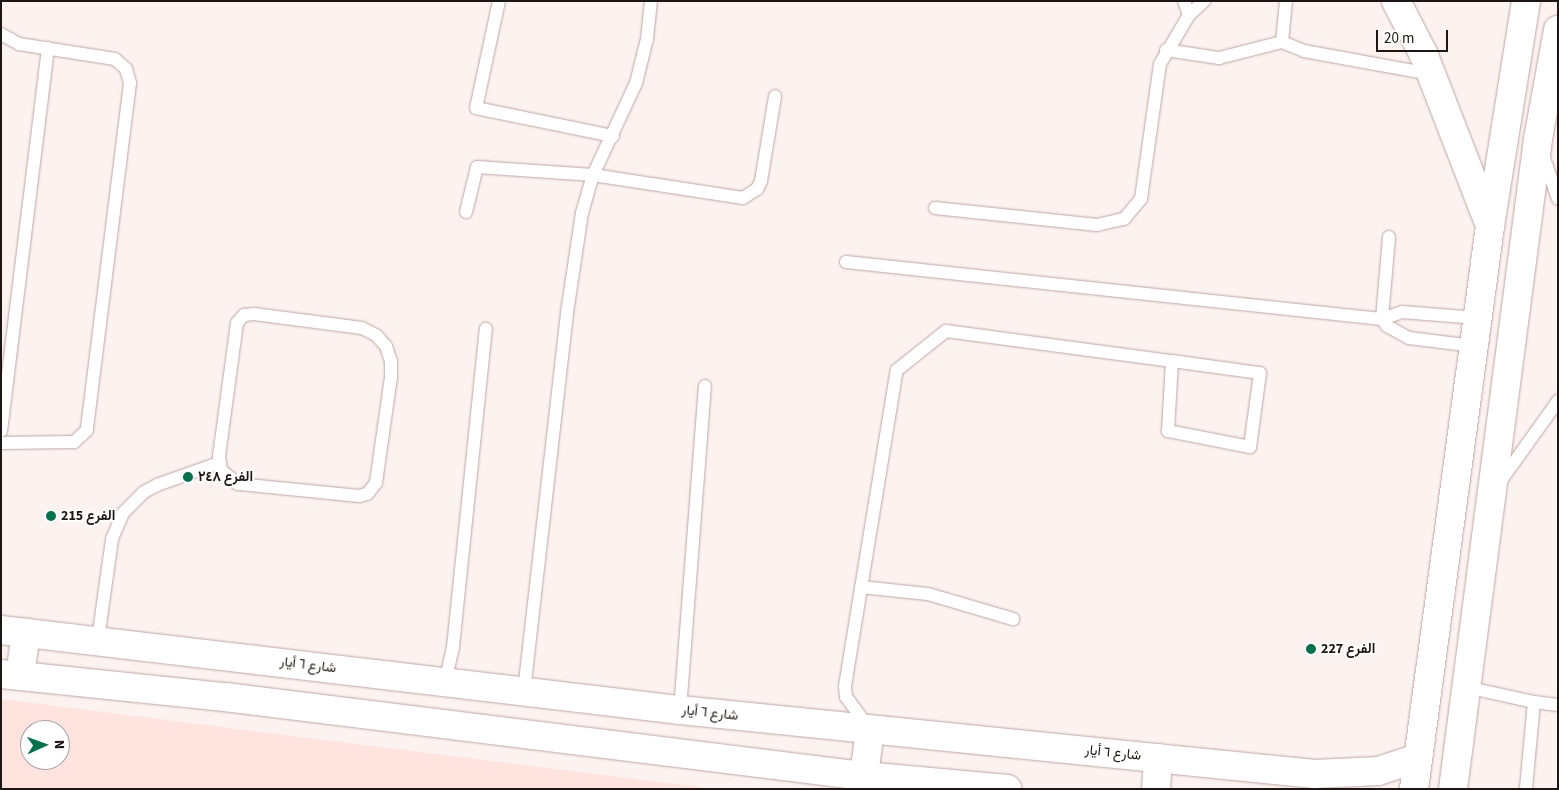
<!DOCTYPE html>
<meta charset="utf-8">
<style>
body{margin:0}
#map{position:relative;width:1559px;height:790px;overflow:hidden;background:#fcf2f0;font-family:"Source Sans 3",Vazirmatn,sans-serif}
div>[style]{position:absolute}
.built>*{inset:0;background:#fee3df}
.roads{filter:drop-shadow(0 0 1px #bea6a3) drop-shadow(0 0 1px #bea6a3)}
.lane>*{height:12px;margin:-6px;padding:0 6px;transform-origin:6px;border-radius:6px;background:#fff}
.secondary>*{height:28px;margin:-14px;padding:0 14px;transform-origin:14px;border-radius:14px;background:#fff}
.primary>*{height:28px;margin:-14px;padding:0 14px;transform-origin:14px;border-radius:14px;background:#fff}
.highway>*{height:28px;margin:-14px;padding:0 14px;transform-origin:14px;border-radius:14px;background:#fff}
.dots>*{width:14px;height:14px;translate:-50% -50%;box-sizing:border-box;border:2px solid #fff;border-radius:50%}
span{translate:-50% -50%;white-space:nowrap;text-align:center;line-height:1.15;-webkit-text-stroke:4px #fff;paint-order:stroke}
.poi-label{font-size:14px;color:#1e1614;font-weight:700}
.left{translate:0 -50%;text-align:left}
.street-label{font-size:14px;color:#1e1614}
.frame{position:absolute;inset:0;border:2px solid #1e1614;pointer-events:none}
.north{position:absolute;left:20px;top:720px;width:50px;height:50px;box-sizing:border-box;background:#fff;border:1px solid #a5a2a1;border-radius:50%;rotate:88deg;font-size:14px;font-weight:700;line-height:20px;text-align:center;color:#1e1614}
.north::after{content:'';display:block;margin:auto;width:18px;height:22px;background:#00724c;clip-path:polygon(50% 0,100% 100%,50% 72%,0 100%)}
.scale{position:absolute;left:1376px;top:30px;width:72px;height:22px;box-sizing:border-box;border:2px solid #1e1614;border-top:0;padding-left:6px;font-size:15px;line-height:18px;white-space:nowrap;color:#1e1614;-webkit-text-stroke:4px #fff;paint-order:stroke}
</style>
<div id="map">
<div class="built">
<div style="clip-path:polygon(evenodd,1px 699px,715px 789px,1px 789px,1px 699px,30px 730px,60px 730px,60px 760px,30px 760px,30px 730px)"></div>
</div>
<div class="roads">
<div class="lane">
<div style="left:499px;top:1px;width:109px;rotate:102.1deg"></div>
<div style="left:476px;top:108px;width:140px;rotate:11.6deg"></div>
<div style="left:1184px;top:1px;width:15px;rotate:70deg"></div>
<div style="left:1286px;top:1px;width:41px;rotate:95.6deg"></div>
<div style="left:1282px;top:42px;width:24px;rotate:22deg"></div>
<div style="left:1304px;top:51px;width:129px;rotate:10.3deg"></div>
<div style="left:1px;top:34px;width:21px;rotate:29deg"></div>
<div style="left:19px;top:44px;width:97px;rotate:8.9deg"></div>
<div style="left:115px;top:59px;width:15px;rotate:42deg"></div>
<div style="left:126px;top:69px;width:15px;rotate:74deg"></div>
<div style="left:130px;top:83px;width:350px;rotate:97.1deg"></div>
<div style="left:87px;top:430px;width:18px;rotate:137deg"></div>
<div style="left:74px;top:442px;width:73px;rotate:179.2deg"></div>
<div style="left:1166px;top:50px;width:54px;rotate:8.6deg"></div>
<div style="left:1219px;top:58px;width:65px;rotate:-14.3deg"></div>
<div style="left:1543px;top:155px;width:46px;rotate:71.2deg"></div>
<div style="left:935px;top:208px;width:163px;rotate:6deg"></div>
<div style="left:1097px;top:225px;width:28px;rotate:-13deg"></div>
<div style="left:1124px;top:219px;width:26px;rotate:-50deg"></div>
<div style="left:1141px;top:199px;width:136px;rotate:-82deg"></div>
<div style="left:1160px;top:64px;width:57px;rotate:-59.4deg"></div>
<div style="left:1189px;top:15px;width:21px;rotate:-43deg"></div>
<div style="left:466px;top:212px;width:46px;rotate:-76.3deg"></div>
<div style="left:477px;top:167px;width:116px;rotate:3.9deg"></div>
<div style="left:593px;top:175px;width:152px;rotate:8.7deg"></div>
<div style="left:743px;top:198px;width:17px;rotate:-33deg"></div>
<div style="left:757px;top:189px;width:9px;rotate:-63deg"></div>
<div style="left:761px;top:181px;width:86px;rotate:-80.6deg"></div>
<div style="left:1389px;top:237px;width:82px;rotate:94.9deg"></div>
<div style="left:1382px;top:319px;width:9px;rotate:54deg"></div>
<div style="left:1387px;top:326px;width:25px;rotate:29deg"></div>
<div style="left:1409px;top:338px;width:65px;rotate:7deg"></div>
<div style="left:846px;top:262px;width:539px;rotate:6.07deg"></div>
<div style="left:1382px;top:319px;width:21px;rotate:-19deg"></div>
<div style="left:1402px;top:312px;width:75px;rotate:4.6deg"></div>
<div style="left:254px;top:314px;width:109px;rotate:7.4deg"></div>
<div style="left:362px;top:328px;width:16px;rotate:27deg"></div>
<div style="left:376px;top:335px;width:15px;rotate:48deg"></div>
<div style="left:386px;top:346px;width:16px;rotate:72deg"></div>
<div style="left:391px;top:361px;width:16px;rotate:90deg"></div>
<div style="left:391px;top:377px;width:107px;rotate:98.1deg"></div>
<div style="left:376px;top:483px;width:14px;rotate:129deg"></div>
<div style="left:367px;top:494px;width:8px;rotate:166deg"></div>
<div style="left:359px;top:496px;width:122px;rotate:-174.3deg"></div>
<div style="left:238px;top:484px;width:22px;rotate:-141deg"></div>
<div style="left:221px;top:470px;width:14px;rotate:-98deg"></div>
<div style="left:219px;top:456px;width:134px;rotate:-82.3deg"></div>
<div style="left:237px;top:323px;width:11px;rotate:-49deg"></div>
<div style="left:244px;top:315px;width:10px;rotate:-6deg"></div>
<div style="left:1px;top:431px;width:386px;rotate:-83deg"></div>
<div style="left:1500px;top:482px;width:100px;rotate:-54.4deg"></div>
<div style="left:861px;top:587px;width:67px;rotate:6deg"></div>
<div style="left:928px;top:594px;width:89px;rotate:16.4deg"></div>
<div style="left:98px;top:639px;width:101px;rotate:-82deg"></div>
<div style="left:112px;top:539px;width:28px;rotate:-67deg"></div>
<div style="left:123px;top:513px;width:30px;rotate:-45deg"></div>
<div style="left:144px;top:492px;width:15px;rotate:-28deg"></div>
<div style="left:157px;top:485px;width:66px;rotate:-19.5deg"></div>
<div style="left:445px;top:682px;width:36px;rotate:-77deg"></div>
<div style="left:453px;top:647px;width:320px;rotate:-84.1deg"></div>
<div style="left:1466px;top:687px;width:70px;rotate:12.4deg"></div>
<div style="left:1534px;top:702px;width:87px;rotate:95.3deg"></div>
<div style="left:524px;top:691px;width:380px;rotate:-83.5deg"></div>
<div style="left:567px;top:313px;width:101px;rotate:-81.5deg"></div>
<div style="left:582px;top:213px;width:40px;rotate:-74deg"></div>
<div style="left:593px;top:175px;width:102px;rotate:-64.9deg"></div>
<div style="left:636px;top:83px;width:45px;rotate:-76deg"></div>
<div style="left:647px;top:39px;width:38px;rotate:-84deg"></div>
<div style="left:1534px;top:702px;width:24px;rotate:7deg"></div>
<div style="left:680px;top:710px;width:325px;rotate:-85.6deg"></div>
<div style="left:868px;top:727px;width:37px;rotate:-126deg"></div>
<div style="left:846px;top:697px;width:11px;rotate:-95deg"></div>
<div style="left:845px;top:686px;width:320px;rotate:-80.7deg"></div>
<div style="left:897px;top:370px;width:63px;rotate:-38.5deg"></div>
<div style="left:946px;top:331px;width:228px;rotate:7.6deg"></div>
<div style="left:1172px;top:361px;width:89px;rotate:7.8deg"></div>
<div style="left:1260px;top:373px;width:75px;rotate:97.7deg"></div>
<div style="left:1250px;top:447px;width:84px;rotate:-169deg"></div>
<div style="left:1168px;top:431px;width:70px;rotate:-86.7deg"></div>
</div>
<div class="secondary">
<div style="left:1px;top:630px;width:684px;rotate:6.72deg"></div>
<div style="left:680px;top:710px;width:638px;rotate:5.76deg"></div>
<div style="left:1315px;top:774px;width:63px;rotate:-2.7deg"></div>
<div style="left:1378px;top:771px;width:42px;rotate:-18deg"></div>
<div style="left:1px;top:674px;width:225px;rotate:5.9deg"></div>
<div style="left:225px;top:697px;width:644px;rotate:7.05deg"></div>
<div style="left:864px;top:776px;width:144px;rotate:5.2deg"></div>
<div style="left:20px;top:676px;width:44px;rotate:-82.2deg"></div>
<div style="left:864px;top:776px;width:47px;rotate:-82.7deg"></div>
<div style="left:1156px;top:789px;width:31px;rotate:-86deg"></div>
</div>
<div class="primary">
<div style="left:1414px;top:789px;width:568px;rotate:-82.31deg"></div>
<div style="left:1490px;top:226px;width:228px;rotate:-80.9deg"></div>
<div style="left:1453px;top:789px;width:656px;rotate:-82.55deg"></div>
<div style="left:1538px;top:139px;width:111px;rotate:-79.6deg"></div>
</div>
<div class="highway">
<div style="left:1396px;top:1px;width:59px;rotate:62.6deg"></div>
<div style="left:1423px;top:53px;width:186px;rotate:68.8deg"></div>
</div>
</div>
<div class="dots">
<div style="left:188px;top:477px;background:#00724c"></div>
<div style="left:51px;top:516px;background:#00724c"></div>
<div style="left:1311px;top:649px;background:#00724c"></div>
</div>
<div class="poi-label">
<span class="left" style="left:198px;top:477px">الفرع ٢٤٨</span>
<span class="left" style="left:61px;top:516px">الفرع 215</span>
<span class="left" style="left:1321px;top:649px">الفرع 227</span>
</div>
<div class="street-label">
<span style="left:308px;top:665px;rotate:7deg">شارع ٦ أيار</span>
<span style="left:710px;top:713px;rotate:6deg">شارع ٦ أيار</span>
<span style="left:1113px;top:753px;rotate:6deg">شارع ٦ أيار</span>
</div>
<div class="frame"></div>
<div class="north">N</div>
<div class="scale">20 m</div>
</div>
